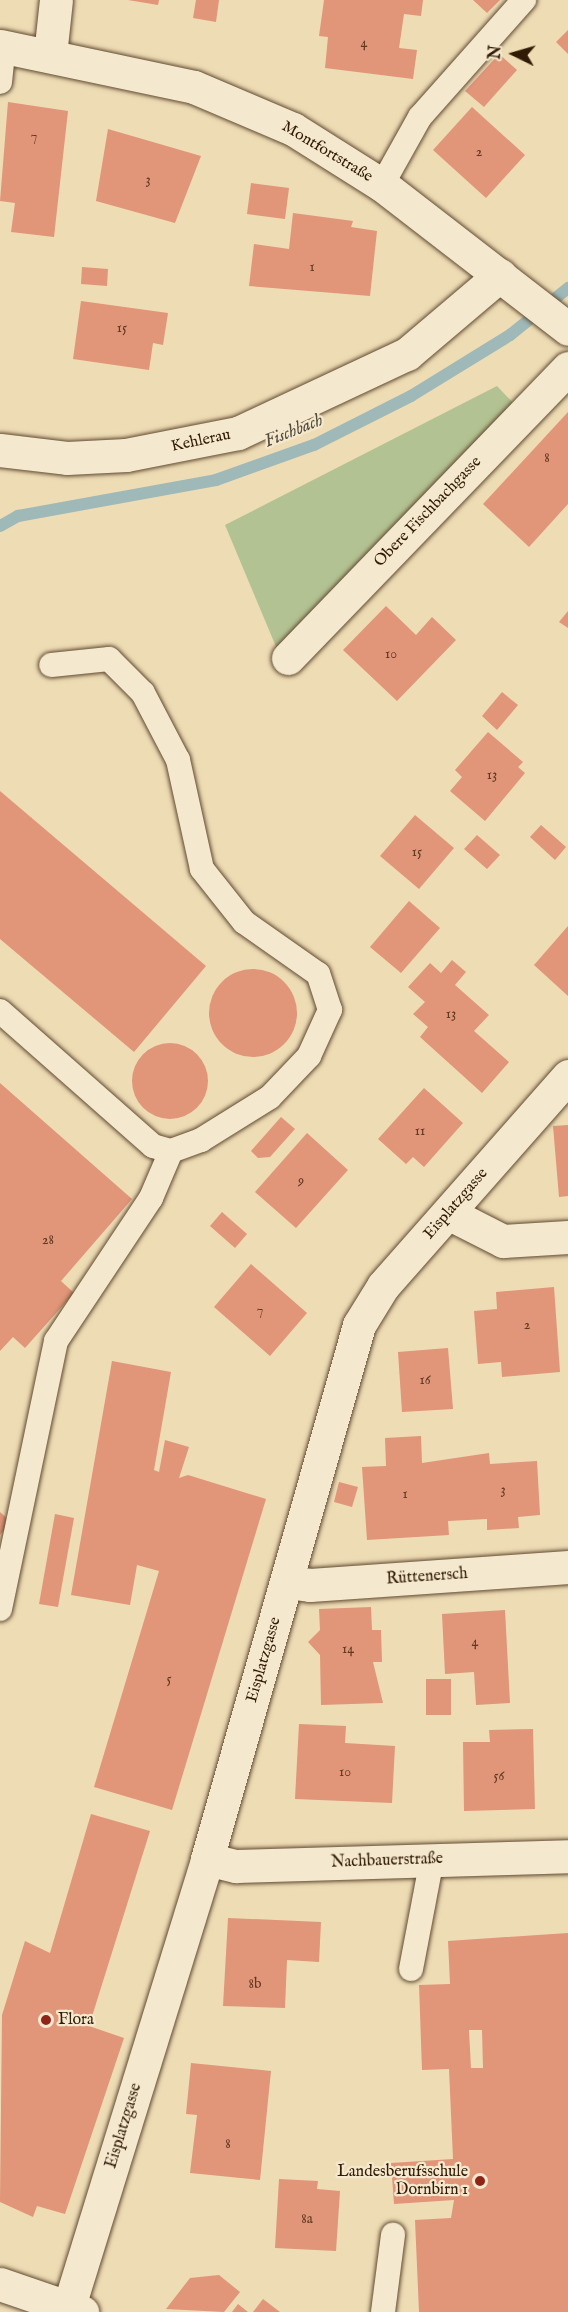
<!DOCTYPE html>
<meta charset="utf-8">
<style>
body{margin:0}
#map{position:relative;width:568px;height:2312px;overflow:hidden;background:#eedcb5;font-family:"IM FELL English",serif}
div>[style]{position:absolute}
.green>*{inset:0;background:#b3c292}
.stream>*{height:12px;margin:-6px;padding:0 6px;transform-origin:6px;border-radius:6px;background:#9eb9b8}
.building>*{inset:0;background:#e19579}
.round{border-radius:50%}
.roads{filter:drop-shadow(0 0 2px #614b30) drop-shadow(0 0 2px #614b30)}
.lane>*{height:24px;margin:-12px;padding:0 12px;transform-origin:12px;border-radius:12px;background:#f4e8cf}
.street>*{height:33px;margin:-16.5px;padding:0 16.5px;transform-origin:16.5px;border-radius:16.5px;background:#f4e8cf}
.secondary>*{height:33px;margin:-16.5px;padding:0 16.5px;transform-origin:16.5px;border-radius:16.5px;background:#f4e8cf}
.dots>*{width:16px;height:16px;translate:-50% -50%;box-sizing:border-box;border:3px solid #f4e8cf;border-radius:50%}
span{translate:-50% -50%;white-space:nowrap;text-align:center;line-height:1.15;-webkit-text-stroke:4.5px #f4e8cf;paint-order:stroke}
.number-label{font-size:14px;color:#5e3a21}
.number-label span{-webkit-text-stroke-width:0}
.street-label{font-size:16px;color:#321b04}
.poi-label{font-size:16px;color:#321b04}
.left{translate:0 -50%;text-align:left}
.right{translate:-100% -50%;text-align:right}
.water-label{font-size:18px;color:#524a3a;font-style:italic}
.north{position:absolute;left:484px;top:24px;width:60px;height:60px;-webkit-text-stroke:4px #f4e8cf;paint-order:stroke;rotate:275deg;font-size:16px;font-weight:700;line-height:24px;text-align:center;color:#321b04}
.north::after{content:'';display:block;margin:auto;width:21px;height:27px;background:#321b04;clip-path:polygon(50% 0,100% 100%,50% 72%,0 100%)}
</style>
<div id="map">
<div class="green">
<div style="clip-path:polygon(497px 386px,516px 406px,277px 649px,225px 525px)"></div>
</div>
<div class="stream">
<div style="left:0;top:526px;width:21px;rotate:-29deg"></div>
<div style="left:18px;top:516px;width:201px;rotate:-10.3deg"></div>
<div style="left:216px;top:480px;width:104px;rotate:-19.7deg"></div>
<div style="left:314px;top:445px;width:109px;rotate:-26.8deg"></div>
<div style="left:411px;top:396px;width:116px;rotate:-31.6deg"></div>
<div style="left:510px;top:335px;width:75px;rotate:-39deg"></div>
</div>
<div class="building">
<div style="clip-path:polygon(128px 0,159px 0,158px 5px)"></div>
<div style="clip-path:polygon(196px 0,219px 0,216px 22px,193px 18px)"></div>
<div style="clip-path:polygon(324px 0,423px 0,421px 16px,404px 14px,399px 48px,417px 50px,413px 79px,325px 68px,328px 37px,319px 36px)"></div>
<div style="clip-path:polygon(473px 0,500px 0,487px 13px)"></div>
<div style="clip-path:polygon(568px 30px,568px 54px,556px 42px)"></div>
<div style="clip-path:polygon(499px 54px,517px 70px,484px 107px,465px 91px)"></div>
<div style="clip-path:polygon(8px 102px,68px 111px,54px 237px,11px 232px,15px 203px,0 201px)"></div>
<div style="clip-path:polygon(472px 107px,525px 155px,486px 198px,433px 150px)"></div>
<div style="clip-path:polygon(108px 129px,201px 156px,175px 223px,96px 201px)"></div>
<div style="clip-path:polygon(251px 183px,289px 188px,285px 219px,247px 214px)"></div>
<div style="clip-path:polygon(293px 213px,353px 221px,351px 227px,377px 231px,370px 296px,249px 286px,254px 244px,289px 249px)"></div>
<div style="clip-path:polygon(82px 267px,108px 269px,107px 286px,81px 284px)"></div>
<div style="clip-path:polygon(81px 301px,168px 313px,163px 345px,153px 343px,149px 370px,73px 359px)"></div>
<div style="clip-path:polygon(568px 412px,568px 504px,529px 547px,483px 504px)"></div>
<div style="clip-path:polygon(386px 606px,416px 635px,432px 617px,456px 640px,397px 701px,343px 650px)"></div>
<div style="clip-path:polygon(568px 611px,568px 628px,559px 622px)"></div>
<div style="clip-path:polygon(502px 692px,518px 705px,497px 730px,482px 716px)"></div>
<div style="clip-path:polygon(488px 732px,523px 762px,518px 767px,525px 773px,485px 821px,450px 791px,462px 777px,455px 770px)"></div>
<div style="clip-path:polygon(0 791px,206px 966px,134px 1052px,0 939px)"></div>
<div style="clip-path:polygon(415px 815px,454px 848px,419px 889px,380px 856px)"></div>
<div style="clip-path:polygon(541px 825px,566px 847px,555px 860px,530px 837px)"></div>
<div style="clip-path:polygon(477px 835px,500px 855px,487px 869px,464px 849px)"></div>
<div style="clip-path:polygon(409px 901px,440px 928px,401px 973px,370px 947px)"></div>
<div style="clip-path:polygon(568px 926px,568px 996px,534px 965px)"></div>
<div style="clip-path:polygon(452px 960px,466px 972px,455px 985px,489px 1015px,474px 1031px,509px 1062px,482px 1093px,420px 1037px,428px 1027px,413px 1014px,425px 1002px,408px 987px,430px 963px,441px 973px)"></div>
<div class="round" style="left:209px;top:969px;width:88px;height:88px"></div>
<div class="round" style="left:132px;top:1043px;width:76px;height:76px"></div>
<div style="clip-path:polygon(0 1083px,132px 1199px,61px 1281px,74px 1293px,25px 1348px,13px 1337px,0 1351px)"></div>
<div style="clip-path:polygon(424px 1088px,463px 1123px,424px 1167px,413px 1157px,406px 1164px,378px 1139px)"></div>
<div style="clip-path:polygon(281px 1117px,295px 1129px,270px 1157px,258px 1158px,251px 1151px)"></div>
<div style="clip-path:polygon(568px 1125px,568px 1196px,559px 1197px,553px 1126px)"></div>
<div style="clip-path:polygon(307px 1133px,348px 1170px,296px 1228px,255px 1192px)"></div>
<div style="clip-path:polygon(222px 1212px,247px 1234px,235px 1248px,210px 1226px)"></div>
<div style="clip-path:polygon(251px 1264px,307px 1313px,270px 1356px,214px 1307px)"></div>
<div style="clip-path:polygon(554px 1287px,560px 1372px,502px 1377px,501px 1362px,478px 1364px,474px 1311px,497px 1309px,496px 1292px)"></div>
<div style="clip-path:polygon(448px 1348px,453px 1409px,402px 1412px,398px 1352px)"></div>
<div style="clip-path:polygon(112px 1361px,171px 1372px,154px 1470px,159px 1472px,165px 1440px,189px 1447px,179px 1478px,188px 1475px,266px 1499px,172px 1810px,94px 1787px,159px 1571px,137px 1565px,130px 1605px,71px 1595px)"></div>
<div style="clip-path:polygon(421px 1436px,422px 1463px,489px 1453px,490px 1464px,537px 1461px,540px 1515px,518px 1517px,519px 1528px,487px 1530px,487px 1519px,448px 1521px,449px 1535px,367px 1540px,362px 1467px,386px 1466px,385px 1438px)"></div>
<div style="clip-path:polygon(339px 1482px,358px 1487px,352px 1507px,334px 1502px)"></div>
<div style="clip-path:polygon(0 1512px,11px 1522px,0 1535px)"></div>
<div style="clip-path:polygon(55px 1514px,74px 1518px,58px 1607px,39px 1604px)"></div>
<div style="clip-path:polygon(371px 1607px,372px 1630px,381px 1630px,382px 1662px,373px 1662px,383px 1703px,321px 1705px,320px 1655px,308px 1642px,320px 1630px,319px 1609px)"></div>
<div style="clip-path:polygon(505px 1610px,510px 1703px,476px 1705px,474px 1672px,445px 1674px,442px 1614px)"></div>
<div style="clip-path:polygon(426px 1679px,451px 1679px,451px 1715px,426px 1715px)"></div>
<div style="clip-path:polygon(299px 1724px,346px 1726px,345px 1743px,395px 1746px,392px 1803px,295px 1799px)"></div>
<div style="clip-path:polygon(533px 1729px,535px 1809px,464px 1811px,463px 1742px,490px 1742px,489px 1730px)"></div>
<div style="clip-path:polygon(91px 1814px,150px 1831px,89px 2026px,124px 2038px,65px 2214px,37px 2206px,33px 2217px,0 2202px,2px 2015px,25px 1941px,50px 1953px)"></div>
<div style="clip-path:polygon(228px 1918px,321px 1922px,319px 1962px,287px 1960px,285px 2008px,223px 2006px)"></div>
<div style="clip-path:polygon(evenodd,568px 1933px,568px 2312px,419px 2312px,415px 2220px,451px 2218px,454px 2200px,394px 2204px,391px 2163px,453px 2159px,449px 2069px,422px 2070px,419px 1985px,450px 1984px,448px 1941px,568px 1933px,469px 2030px,482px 2030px,483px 2068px,471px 2068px,469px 2030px)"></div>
<div style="clip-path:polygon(191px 2063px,271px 2071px,260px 2180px,190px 2173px,197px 2115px,186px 2114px)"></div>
<div style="clip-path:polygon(279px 2179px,318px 2181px,317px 2189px,340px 2191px,336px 2251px,275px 2248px)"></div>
<div style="clip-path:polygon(219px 2275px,240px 2292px,224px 2312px,166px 2309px,190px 2278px)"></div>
<div style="clip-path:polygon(263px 2299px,280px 2312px,253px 2312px)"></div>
<div style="clip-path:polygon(238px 2304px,248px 2312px,232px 2312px)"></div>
</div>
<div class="roads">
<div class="lane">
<div style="left:0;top:82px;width:36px;rotate:-84deg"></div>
<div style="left:382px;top:185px;width:78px;rotate:-60.8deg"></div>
<div style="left:420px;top:117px;width:157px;rotate:-48.4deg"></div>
<div style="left:0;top:1011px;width:204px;rotate:41.4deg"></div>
<div style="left:153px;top:1146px;width:19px;rotate:16deg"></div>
<div style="left:171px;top:1151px;width:32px;rotate:-20deg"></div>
<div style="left:201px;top:1140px;width:81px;rotate:-31.9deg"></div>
<div style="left:270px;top:1097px;width:57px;rotate:-46.4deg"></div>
<div style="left:309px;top:1056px;width:51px;rotate:-65.5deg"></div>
<div style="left:330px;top:1010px;width:38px;rotate:-108deg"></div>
<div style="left:318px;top:974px;width:90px;rotate:-144.9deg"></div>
<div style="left:244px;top:922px;width:68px;rotate:-128.4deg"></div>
<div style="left:202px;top:869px;width:112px;rotate:-102.4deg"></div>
<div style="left:178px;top:760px;width:76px;rotate:-117.6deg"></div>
<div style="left:143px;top:693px;width:48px;rotate:-135deg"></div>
<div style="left:109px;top:659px;width:58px;rotate:174.1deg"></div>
<div style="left:0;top:1609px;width:274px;rotate:-78.2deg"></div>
<div style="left:56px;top:1341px;width:172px;rotate:-56.4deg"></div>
<div style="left:151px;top:1198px;width:51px;rotate:-66.9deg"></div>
<div style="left:411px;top:1969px;width:112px;rotate:-79.2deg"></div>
<div style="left:383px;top:2312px;width:78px;rotate:-82.6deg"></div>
</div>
<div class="street">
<div style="left:0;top:46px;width:198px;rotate:11.9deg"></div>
<div style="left:194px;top:87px;width:108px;rotate:23deg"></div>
<div style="left:293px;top:129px;width:105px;rotate:32.2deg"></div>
<div style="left:382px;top:185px;width:235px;rotate:37.7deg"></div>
<div style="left:50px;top:55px;width:55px;rotate:-83.8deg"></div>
<div style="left:0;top:450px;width:67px;rotate:6.8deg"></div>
<div style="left:67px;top:458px;width:59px;rotate:-2.9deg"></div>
<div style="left:126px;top:455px;width:114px;rotate:-11.1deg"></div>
<div style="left:238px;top:433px;width:187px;rotate:-25.1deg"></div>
<div style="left:407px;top:354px;width:122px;rotate:-40.3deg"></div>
<div style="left:288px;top:658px;width:403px;rotate:-46deg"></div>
<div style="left:448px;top:1213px;width:62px;rotate:27deg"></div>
<div style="left:503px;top:1241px;width:65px;rotate:-3.5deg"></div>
<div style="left:287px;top:1582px;width:23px;rotate:7deg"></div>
<div style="left:310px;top:1585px;width:259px;rotate:-4deg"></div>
<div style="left:207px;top:1859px;width:30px;rotate:14deg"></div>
<div style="left:236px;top:1866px;width:332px;rotate:-1.7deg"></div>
<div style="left:69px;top:2306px;width:468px;rotate:-72.8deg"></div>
<div style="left:207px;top:1859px;width:555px;rotate:-74.11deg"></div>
<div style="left:359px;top:1325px;width:46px;rotate:-58.4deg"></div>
<div style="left:383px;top:1286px;width:280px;rotate:-48.6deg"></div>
</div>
<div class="secondary">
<div style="left:0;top:2284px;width:87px;rotate:18.9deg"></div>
</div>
</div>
<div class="dots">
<div style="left:46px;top:2020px;background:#8f2418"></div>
<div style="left:480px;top:2181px;background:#8f2418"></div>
</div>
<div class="number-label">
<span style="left:364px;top:43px">4</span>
<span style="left:34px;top:136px">7</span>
<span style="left:479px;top:152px">2</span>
<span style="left:148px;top:180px">3</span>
<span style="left:312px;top:267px">1</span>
<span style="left:122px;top:328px">15</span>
<span style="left:547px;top:458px">8</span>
<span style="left:391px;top:654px">10</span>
<span style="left:492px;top:775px">13</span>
<span style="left:417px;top:852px">15</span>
<span style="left:451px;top:1014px">13</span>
<span style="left:420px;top:1131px">11</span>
<span style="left:301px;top:1181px">9</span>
<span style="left:48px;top:1240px">28</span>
<span style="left:260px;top:1310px">7</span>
<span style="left:527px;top:1325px">2</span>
<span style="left:425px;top:1380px">16</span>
<span style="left:503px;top:1490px">3</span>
<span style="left:405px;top:1494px">1</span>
<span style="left:475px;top:1642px">4</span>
<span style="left:348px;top:1649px">14</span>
<span style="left:169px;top:1679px">5</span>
<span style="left:345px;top:1772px">10</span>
<span style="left:499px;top:1776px">56</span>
<span style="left:255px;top:1984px">8b</span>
<span style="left:228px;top:2144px">8</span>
<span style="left:307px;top:2219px">8a</span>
</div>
<div class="street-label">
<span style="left:327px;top:152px;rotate:31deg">Montfortstraße</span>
<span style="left:201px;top:441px;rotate:-12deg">Kehlerau</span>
<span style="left:428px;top:512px;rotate:-46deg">Obere Fischbachgasse</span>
<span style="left:456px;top:1204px;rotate:-49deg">Eisplatzgasse</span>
<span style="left:427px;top:1577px;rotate:-4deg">Rüttenersch</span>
<span style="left:264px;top:1660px;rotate:-74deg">Eisplatzgasse</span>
<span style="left:387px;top:1861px;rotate:-2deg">Nachbauerstraße</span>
<span style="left:124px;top:2126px;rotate:-73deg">Eisplatzgasse</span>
</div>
<div class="poi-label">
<span class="left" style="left:58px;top:2020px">Flora</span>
<span class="right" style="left:468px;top:2181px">Landesberufsschule<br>Dornbirn 1</span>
</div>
<div class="water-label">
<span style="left:294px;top:432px;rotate:-22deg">Fischbach</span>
</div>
<div class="north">N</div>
</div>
